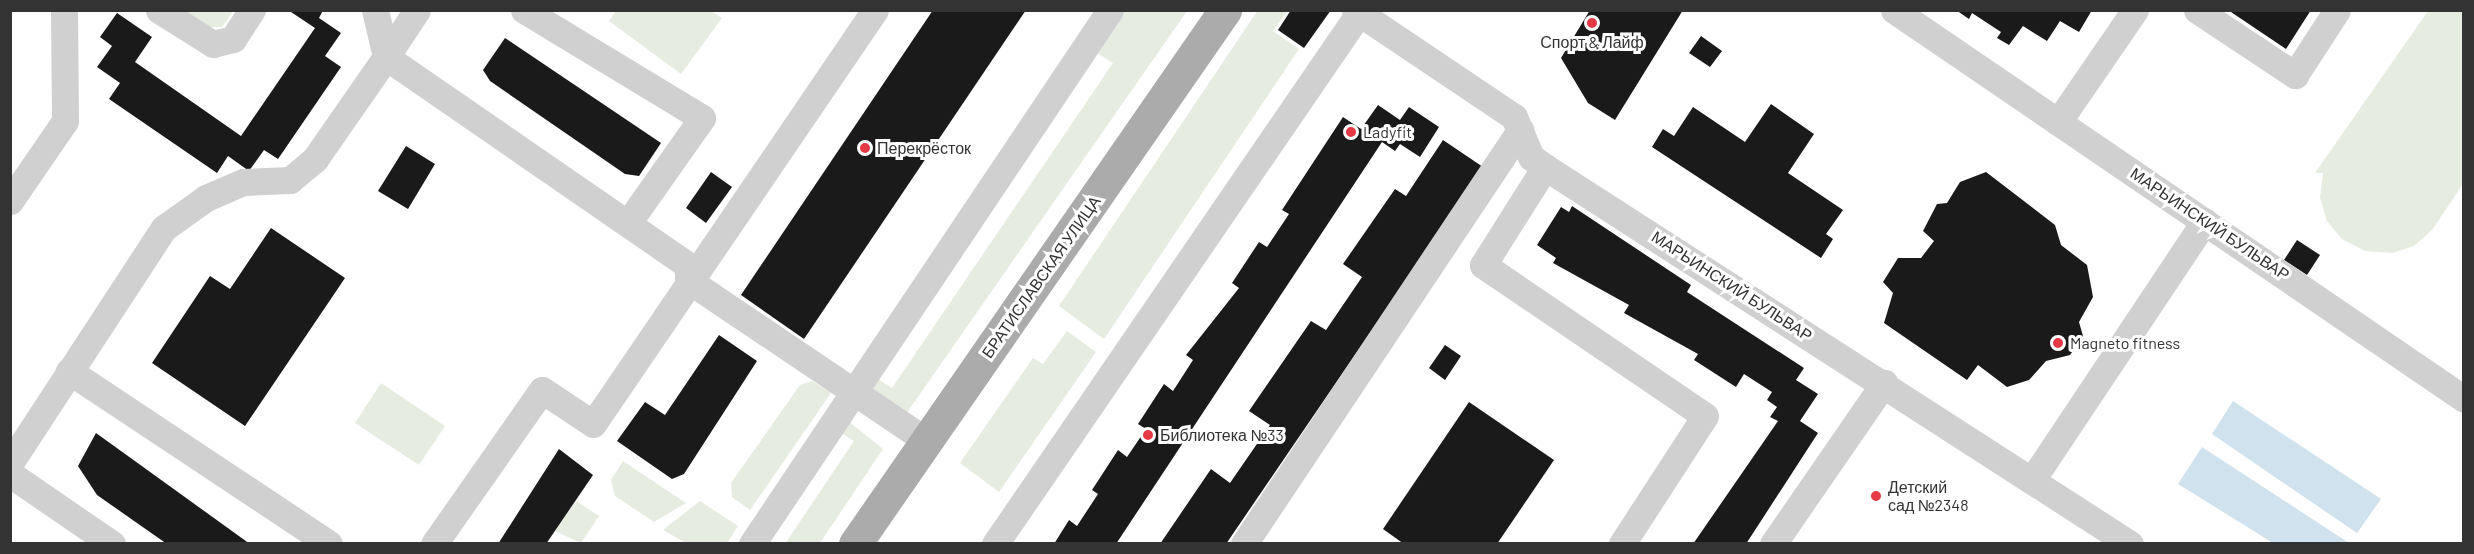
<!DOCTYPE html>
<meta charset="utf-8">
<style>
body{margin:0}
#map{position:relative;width:2474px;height:554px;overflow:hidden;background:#fff;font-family:Barlow,sans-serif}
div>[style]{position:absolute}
.green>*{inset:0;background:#e6ecdf}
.water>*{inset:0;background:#cfe2ee}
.building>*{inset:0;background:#1a1a1a}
.minor>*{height:27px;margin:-13.5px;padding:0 13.5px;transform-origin:13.5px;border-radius:13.5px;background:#d0d0d0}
.major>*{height:33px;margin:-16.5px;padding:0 16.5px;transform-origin:16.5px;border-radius:16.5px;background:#ababab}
.dots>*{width:16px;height:16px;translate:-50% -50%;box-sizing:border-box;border:3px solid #fff;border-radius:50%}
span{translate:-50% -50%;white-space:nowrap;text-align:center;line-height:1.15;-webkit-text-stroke:6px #fff;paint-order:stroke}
.poi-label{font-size:16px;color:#333}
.left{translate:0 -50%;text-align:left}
.street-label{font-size:16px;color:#333}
.frame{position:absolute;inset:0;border:12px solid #333;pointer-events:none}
</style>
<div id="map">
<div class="green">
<div style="clip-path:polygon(1258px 10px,1287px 11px,1273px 31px,1299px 49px,1104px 339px,1059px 306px)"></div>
<div style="clip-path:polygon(181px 11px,233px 11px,222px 27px,205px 27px)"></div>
<div style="clip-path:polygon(616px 11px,711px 11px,722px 18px,681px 74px,609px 21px)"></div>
<div style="clip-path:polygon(1124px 11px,1187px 11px,906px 414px,868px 391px,875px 377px,892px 388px,1113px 63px,1096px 52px)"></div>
<div style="clip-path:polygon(2428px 11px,2463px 11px,2463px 184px,2432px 230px,2414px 246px,2392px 253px,2365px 251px,2342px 239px,2327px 221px,2320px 198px,2323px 173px,2315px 173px)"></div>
<div style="clip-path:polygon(1067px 331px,1096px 352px,999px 492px,960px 463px,1033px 358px,1043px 364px)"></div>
<div style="clip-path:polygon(812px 381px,831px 393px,750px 510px,732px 497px,731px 483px,800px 385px)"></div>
<div style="clip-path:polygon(381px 383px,445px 426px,419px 465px,355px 423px)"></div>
<div style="clip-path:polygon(848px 421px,883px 449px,820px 543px,785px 544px,854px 441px,838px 431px)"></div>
<div style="clip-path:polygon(623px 461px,686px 503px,654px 522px,615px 496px,611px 480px)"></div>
<div style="clip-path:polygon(576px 501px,599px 516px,581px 543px,555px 531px)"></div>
<div style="clip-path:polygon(700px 501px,738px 526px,727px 543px,686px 543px,663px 530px)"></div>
</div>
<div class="water">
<div style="clip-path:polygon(2233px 401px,2381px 499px,2357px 533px,2212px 434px)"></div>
<div style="clip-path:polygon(2202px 447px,2349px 543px,2273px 543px,2178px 484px)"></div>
</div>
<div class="building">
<div style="clip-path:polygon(288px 10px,323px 10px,319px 18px,341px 33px,325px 56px,341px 67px,278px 159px,264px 150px,249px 171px,228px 156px,217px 173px,109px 99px,120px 83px,97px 67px,112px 46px,100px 37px,117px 13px,152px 37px,135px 62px,241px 136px,315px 28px)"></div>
<div style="clip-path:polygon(933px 10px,1026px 10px,804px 339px,741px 295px)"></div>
<div style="clip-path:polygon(1291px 10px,1331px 10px,1304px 48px,1278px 30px)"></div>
<div style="clip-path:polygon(1590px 10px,1683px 10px,1615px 120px,1588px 103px,1561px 58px)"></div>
<div style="clip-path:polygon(1956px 10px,2092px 10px,2079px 32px,2060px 21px,2047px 41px,2023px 26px,2009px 45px,1997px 38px,2001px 32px,1972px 13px,1969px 19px)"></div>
<div style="clip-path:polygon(2228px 10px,2311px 10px,2286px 49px)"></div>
<div style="clip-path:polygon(1701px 36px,1722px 51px,1710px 67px,1689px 53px)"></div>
<div style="clip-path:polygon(505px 38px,661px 143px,639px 176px,625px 174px,490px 81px,483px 70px)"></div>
<div style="clip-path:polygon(1771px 104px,1814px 134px,1788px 173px,1843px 210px,1826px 234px,1833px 239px,1821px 258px,1652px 147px,1663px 129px,1674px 136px,1693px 107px,1745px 142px)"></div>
<div style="clip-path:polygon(1378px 105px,1400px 120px,1409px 107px,1439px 127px,1420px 157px,1400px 144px,1395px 151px,1382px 142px,1116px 544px,1054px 544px,1069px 520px,1077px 526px,1098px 494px,1092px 490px,1118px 450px,1127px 457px,1146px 429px,1138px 424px,1164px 384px,1173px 391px,1193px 360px,1186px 355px,1239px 288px,1232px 283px,1259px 242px,1267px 247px,1289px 214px,1282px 210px,1343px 117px,1361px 129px)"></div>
<div style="clip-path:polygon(1443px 140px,1483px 167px,1226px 544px,1160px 544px,1211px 469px,1230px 483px,1270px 425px,1249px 411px,1311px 321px,1326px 330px,1362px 277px,1343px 264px,1395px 189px,1406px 196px)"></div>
<div style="clip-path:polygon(406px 146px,435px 164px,408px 209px,378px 191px)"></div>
<div style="clip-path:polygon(711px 172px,732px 187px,706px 223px,686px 208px)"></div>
<div style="clip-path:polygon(1986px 172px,2055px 225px,2061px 245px,2087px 265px,2093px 297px,2079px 322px,2083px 336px,2070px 355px,2046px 361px,2029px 380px,2007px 387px,1978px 365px,1967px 380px,1884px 323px,1893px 293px,1883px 282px,1898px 258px,1921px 258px,1934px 241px,1923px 231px,1937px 204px,1947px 203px,1960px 182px)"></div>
<div style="clip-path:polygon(1572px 206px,1691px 285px,1687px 292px,1804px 368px,1796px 380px,1818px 394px,1800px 421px,1818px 433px,1746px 544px,1693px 544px,1778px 421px,1770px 417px,1777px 407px,1767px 400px,1772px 392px,1744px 374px,1736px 387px,1694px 360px,1698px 354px,1624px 313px,1629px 305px,1553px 263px,1556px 258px,1537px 245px,1561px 207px,1569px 212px)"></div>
<div style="clip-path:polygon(271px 228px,345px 278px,245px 426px,152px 363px,210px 276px,230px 289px)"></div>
<div style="clip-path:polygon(2297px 240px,2320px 255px,2307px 275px,2284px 260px)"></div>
<div style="clip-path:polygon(719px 335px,757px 361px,684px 474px,672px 479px,617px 441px,645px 402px,665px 415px)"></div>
<div style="clip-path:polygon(1445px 345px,1461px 356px,1445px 380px,1429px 368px)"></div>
<div style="clip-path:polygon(1469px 402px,1554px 460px,1497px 544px,1404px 544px,1383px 529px)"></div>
<div style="clip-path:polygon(96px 433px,250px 544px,167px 544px,97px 495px,78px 466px)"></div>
<div style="clip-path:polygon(559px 449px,593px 475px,546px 544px,498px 544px)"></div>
</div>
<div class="minor">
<div style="left:159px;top:10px;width:64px;rotate:32.2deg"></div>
<div style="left:213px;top:44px;width:21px;rotate:-14deg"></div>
<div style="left:233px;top:39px;width:35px;rotate:-57deg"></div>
<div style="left:375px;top:10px;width:48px;rotate:76.8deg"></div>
<div style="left:386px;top:57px;width:56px;rotate:-56.6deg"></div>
<div style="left:524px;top:10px;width:208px;rotate:31.2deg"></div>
<div style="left:702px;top:118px;width:128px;rotate:125.2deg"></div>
<div style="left:1355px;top:10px;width:192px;rotate:33.9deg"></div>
<div style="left:1514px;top:117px;width:43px;rotate:67deg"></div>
<div style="left:1531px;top:157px;width:17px;rotate:36deg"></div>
<div style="left:1545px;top:167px;width:696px;rotate:32.8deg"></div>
<div style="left:1894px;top:10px;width:690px;rotate:34.31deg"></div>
<div style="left:2197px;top:10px;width:118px;rotate:33.6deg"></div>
<div style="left:2295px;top:75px;width:77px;rotate:-57.1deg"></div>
<div style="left:2058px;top:122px;width:136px;rotate:-55.5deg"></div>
<div style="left:1545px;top:167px;width:116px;rotate:122.3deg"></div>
<div style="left:1483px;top:265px;width:268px;rotate:34.2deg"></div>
<div style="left:1705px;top:416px;width:153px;rotate:123deg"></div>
<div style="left:10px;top:201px;width:97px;rotate:-55.5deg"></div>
<div style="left:65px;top:121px;width:111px;rotate:-90.5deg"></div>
<div style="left:69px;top:371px;width:312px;rotate:33.6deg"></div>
<div style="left:10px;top:463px;width:281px;rotate:-56.8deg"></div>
<div style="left:164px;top:228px;width:52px;rotate:-35.5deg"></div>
<div style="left:206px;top:198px;width:40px;rotate:-23.4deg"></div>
<div style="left:243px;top:182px;width:47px;rotate:-2.4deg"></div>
<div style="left:290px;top:180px;width:33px;rotate:-40deg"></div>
<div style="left:315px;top:159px;width:124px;rotate:-55.2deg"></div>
<div style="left:386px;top:57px;width:367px;rotate:34.6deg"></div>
<div style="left:688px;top:265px;width:15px;rotate:90deg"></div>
<div style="left:688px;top:280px;width:286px;rotate:34deg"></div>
<div style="left:10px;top:474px;width:124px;rotate:34.5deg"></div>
<div style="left:2032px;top:480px;width:311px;rotate:-56.3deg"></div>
<div style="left:434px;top:544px;width:188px;rotate:-55deg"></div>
<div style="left:542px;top:390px;width:61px;rotate:33.7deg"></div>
<div style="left:593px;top:424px;width:501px;rotate:-55.74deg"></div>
<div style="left:752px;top:544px;width:643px;rotate:-56.16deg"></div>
<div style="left:995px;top:544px;width:644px;rotate:-55.57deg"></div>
<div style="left:1244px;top:544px;width:498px;rotate:-56.3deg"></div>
<div style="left:1773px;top:544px;width:196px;rotate:-55.4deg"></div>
</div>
<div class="major">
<div style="left:855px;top:544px;width:650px;rotate:-55.28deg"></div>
</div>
<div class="dots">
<div style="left:1592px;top:23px;background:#e63946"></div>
<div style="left:1351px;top:132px;background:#e63946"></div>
<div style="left:865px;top:148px;background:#e63946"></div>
<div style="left:2058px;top:343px;background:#e63946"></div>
<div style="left:1148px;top:435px;background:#e63946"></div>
<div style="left:1876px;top:496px;background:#e63946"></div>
</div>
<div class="poi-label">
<span style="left:1592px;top:42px">Спорт &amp; Лайф</span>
<span class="left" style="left:1363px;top:132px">Ladyfit</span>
<span class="left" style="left:877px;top:148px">Перекрёсток</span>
<span class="left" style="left:2070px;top:343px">Magneto fitness</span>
<span class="left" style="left:1160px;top:435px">Библиотека №33</span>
<span class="left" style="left:1888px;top:496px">Детский<br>сад №2348</span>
</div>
<div class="street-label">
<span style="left:2210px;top:224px;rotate:34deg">МАРЬИНСКИЙ БУЛЬВАР</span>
<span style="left:1041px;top:277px;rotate:-55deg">БРАТИСЛАВСКАЯ УЛИЦА</span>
<span style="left:1732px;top:286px;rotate:33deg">МАРЬИНСКИЙ БУЛЬВАР</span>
</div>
<div class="frame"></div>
</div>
